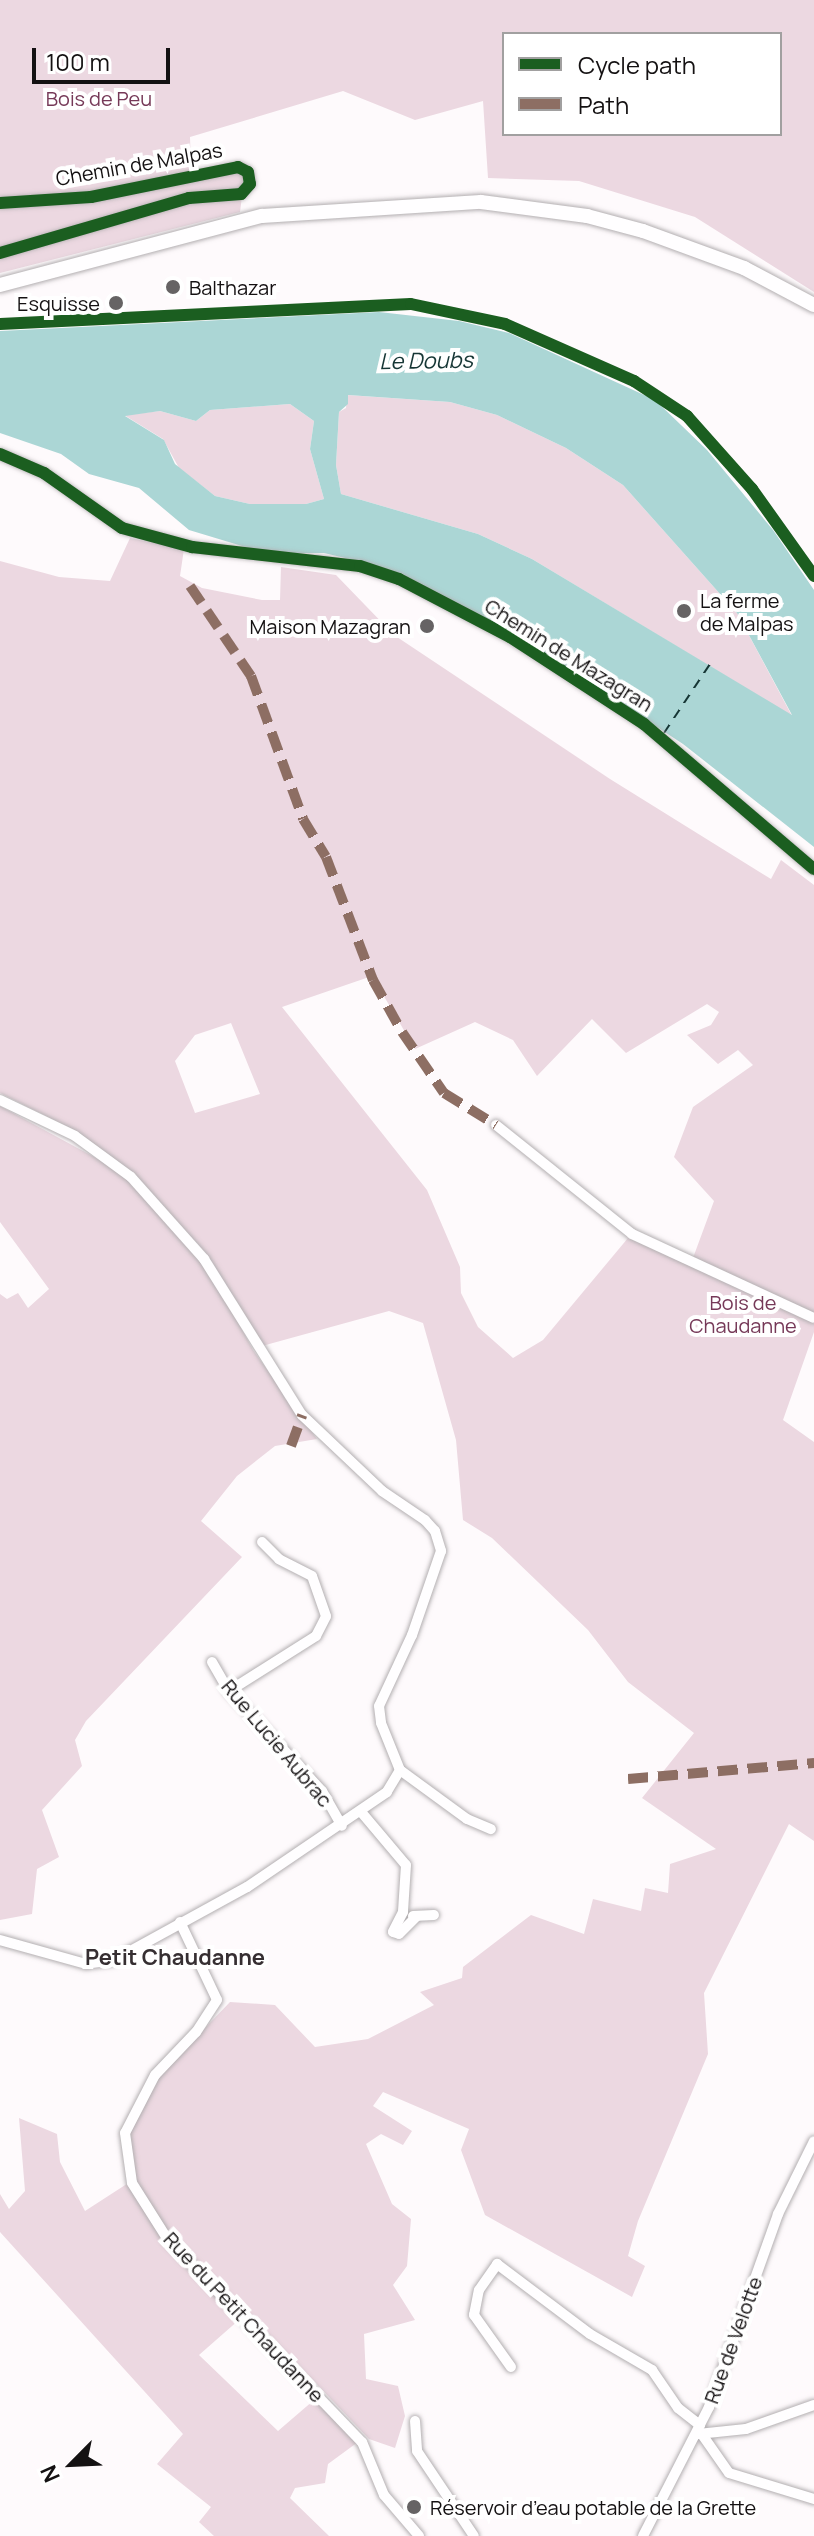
<!DOCTYPE html>
<meta charset="utf-8">
<style>
body{margin:0}
#map{position:relative;width:814px;height:2536px;overflow:hidden;background:#fefafc;font-family:Manrope,sans-serif}
div>[style]{position:absolute}
.green>*{inset:0;background:#ecd8e1}
.water>*{inset:0;background:#abd6d5}
.ferry>*{height:2px;margin-top:-1px;transform-origin:0;background:repeating-linear-gradient(90deg,#163635 0 10px,transparent 0 18px)}
.roads{filter:drop-shadow(0 0 2px #b3afb1) drop-shadow(0 0 2px #b3afb1)}
.minor>*{height:10px;margin:-5px;padding:0 5px;transform-origin:5px;border-radius:5px;background:#fffeff}
.secondary>*{height:14px;margin:-7px;padding:0 7px;transform-origin:7px;border-radius:7px;background:#fffeff}
.quiet>*{height:10px;margin-top:-5px;transform-origin:0;background:repeating-linear-gradient(90deg,#8d6e63 0 20px,transparent 0 30px)}
.cycleway>*{height:12px;margin:-6px;padding:0 6px;transform-origin:6px;border-radius:6px;background:#1b5e20}
.dots>*{width:22px;height:22px;translate:-50% -50%;box-sizing:border-box;border:4px solid #fff;border-radius:50%}
span{translate:-50% -50%;white-space:nowrap;text-align:center;line-height:1.15;-webkit-text-stroke:8px #fff;paint-order:stroke}
.park-label{font-size:20px;color:#763958}
.street-label{font-size:20px;color:#141112}
.poi-label{font-size:20px;color:#141112}
.left{translate:0 -50%;text-align:left}
.right{translate:-100% -50%;text-align:right}
.water-label{font-size:22px;color:#163635;font-style:italic}
.neighbourhood-label{font-size:22px;color:#362f32;font-weight:700}
.legend{position:absolute;left:502px;top:32px;width:280px;height:104px;box-sizing:border-box;background:#fff;border:2px solid #a1a0a0;margin:0;padding:10px 14px;list-style:none;font-size:24px;color:#141112}
.legend li{display:flex;align-items:center;gap:16px;height:40px}
.legend b{width:40px;border:2px solid #a1a0a0}
.north{position:absolute;left:32px;top:2424px;width:80px;height:80px;-webkit-text-stroke:6px #fff;paint-order:stroke;rotate:246deg;font-size:22px;font-weight:700;line-height:32px;text-align:center;color:#141112}
.north::after{content:'';display:block;margin:auto;width:28px;height:36px;background:#141112;clip-path:polygon(50% 0,100% 100%,50% 72%,0 100%)}
.scale{position:absolute;left:32px;top:48px;width:138px;height:36px;box-sizing:border-box;border:4px solid #141112;border-top:0;padding-left:10px;font-size:24px;line-height:28px;white-space:nowrap;color:#141112;-webkit-text-stroke:6px #fff;paint-order:stroke}
</style>
<div id="map">
<div class="green">
<div style="clip-path:polygon(evenodd,0 0,814px 0,814px 292px,695px 217px,579px 181px,488px 178px,483px 101px,415px 120px,343px 91px,190px 137px,191px 168px,245px 173px,240px 212px,0 273px,0 0,504px 34px,780px 34px,780px 134px,504px 134px,504px 34px)"></div>
<div style="clip-path:polygon(347px 395px,450px 402px,497px 415px,566px 448px,623px 485px,737px 613px,792px 716px,532px 559px,478px 534px,341px 494px,336px 465px,339px 412px,346px 408px)"></div>
<div style="clip-path:polygon(290px 404px,314px 421px,310px 449px,324px 499px,306px 504px,250px 504px,215px 496px,179px 468px,163px 439px,124px 415px,160px 411px,196px 421px,210px 410px)"></div>
<div style="clip-path:polygon(evenodd,130px 538px,184px 549px,180px 576px,202px 588px,262px 600px,280px 600px,281px 567px,336px 575px,394px 635px,610px 779px,771px 879px,781px 860px,814px 885px,814px 1332px,783px 1420px,814px 1442px,814px 1841px,789px 1824px,704px 1993px,708px 2054px,638px 2221px,628px 2256px,645px 2266px,632px 2297px,485px 2215px,461px 2150px,469px 2129px,383px 2092px,373px 2106px,412px 2131px,403px 2145px,381px 2134px,366px 2144px,392px 2204px,411px 2219px,407px 2266px,393px 2285px,415px 2320px,364px 2334px,366px 2379px,398px 2386px,405px 2416px,395px 2448px,369px 2439px,248px 2312px,199px 2355px,278px 2431px,314px 2400px,358px 2442px,328px 2464px,325px 2483px,295px 2488px,290px 2498px,329px 2536px,214px 2536px,199px 2522px,211px 2507px,157px 2464px,183px 2434px,0 2232px,0 2194px,9px 2209px,25px 2191px,19px 2118px,57px 2134px,60px 2162px,85px 2211px,136px 2178px,126px 2138px,161px 2074px,230px 2002px,275px 2005px,315px 2047px,368px 2039px,434px 2005px,420px 1992px,462px 1978px,463px 1967px,531px 1915px,584px 1934px,593px 1899px,641px 1911px,645px 1888px,668px 1893px,670px 1864px,716px 1849px,642px 1798px,694px 1733px,628px 1682px,588px 1630px,492px 1538px,463px 1520px,456px 1440px,423px 1323px,389px 1311px,262px 1346px,205px 1252px,132px 1173px,78px 1132px,0 1093px,0 561px,59px 577px,110px 581px,130px 538px,372px 976px,415px 1049px,475px 1022px,513px 1040px,537px 1076px,592px 1019px,626px 1053px,707px 1004px,719px 1012px,711px 1025px,687px 1035px,718px 1064px,738px 1050px,753px 1065px,693px 1107px,674px 1157px,714px 1201px,690px 1266px,628px 1238px,543px 1340px,513px 1358px,478px 1327px,461px 1293px,460px 1267px,427px 1190px,282px 1007px,372px 976px,130px 538px,231px 1023px,260px 1094px,195px 1113px,175px 1061px,195px 1035px,231px 1023px)"></div>
<div style="clip-path:polygon(0 1106px,131px 1177px,204px 1259px,253px 1350px,317px 1439px,275px 1446px,237px 1476px,201px 1521px,242px 1557px,86px 1721px,75px 1740px,82px 1766px,42px 1810px,59px 1857px,37px 1869px,32px 1914px,0 1920px,0 1294px,7px 1299px,18px 1293px,28px 1308px,49px 1289px,0 1222px)"></div>
</div>
<div class="water">
<div style="clip-path:polygon(evenodd,379px 312px,459px 321px,509px 333px,655px 400px,707px 450px,773px 530px,814px 590px,814px 847px,683px 744px,521px 638px,431px 590px,362px 562px,324px 553px,265px 553px,189px 530px,139px 488px,89px 474px,61px 454px,0 433px,0 331px,379px 312px,348px 395px,450px 402px,497px 415px,566px 448px,623px 485px,737px 613px,792px 715px,532px 559px,478px 534px,341px 494px,336px 465px,339px 412px,348px 404px,348px 395px,379px 312px,290px 404px,314px 421px,310px 449px,324px 499px,306px 504px,250px 504px,215px 496px,175px 464px,164px 440px,125px 416px,160px 411px,196px 421px,210px 410px,290px 404px)"></div>
</div>
<div class="ferry">
<div style="left:664px;top:733px;width:87px;rotate:-56.3deg"></div>
</div>
<div class="roads">
<div class="minor">
<div style="left:0;top:203px;width:91px;rotate:-3.8deg"></div>
<div style="left:91px;top:197px;width:150px;rotate:-11.5deg"></div>
<div style="left:238px;top:167px;width:11px;rotate:27deg"></div>
<div style="left:248px;top:172px;width:12px;rotate:81deg"></div>
<div style="left:250px;top:184px;width:13px;rotate:132deg"></div>
<div style="left:241px;top:194px;width:52px;rotate:175.6deg"></div>
<div style="left:189px;top:198px;width:197px;rotate:163.8deg"></div>
<div style="left:0;top:454px;width:48px;rotate:23.4deg"></div>
<div style="left:44px;top:473px;width:95px;rotate:35.2deg"></div>
<div style="left:122px;top:528px;width:73px;rotate:15.2deg"></div>
<div style="left:192px;top:547px;width:169px;rotate:6.5deg"></div>
<div style="left:360px;top:566px;width:41px;rotate:18.4deg"></div>
<div style="left:399px;top:579px;width:125px;rotate:27.6deg"></div>
<div style="left:510px;top:637px;width:160px;rotate:33deg"></div>
<div style="left:644px;top:724px;width:223px;rotate:40.5deg"></div>
<div style="left:0;top:1100px;width:83px;rotate:25.6deg"></div>
<div style="left:75px;top:1136px;width:69px;rotate:36.2deg"></div>
<div style="left:131px;top:1177px;width:110px;rotate:48.3deg"></div>
<div style="left:204px;top:1259px;width:184px;rotate:57.9deg"></div>
<div style="left:302px;top:1415px;width:110px;rotate:43.5deg"></div>
<div style="left:382px;top:1491px;width:52px;rotate:34deg"></div>
<div style="left:425px;top:1520px;width:15px;rotate:48deg"></div>
<div style="left:435px;top:1531px;width:21px;rotate:73deg"></div>
<div style="left:441px;top:1551px;width:89px;rotate:109deg"></div>
<div style="left:412px;top:1635px;width:78px;rotate:114.9deg"></div>
<div style="left:379px;top:1706px;width:17px;rotate:83deg"></div>
<div style="left:381px;top:1723px;width:51px;rotate:68deg"></div>
<div style="left:400px;top:1770px;width:26px;rotate:121deg"></div>
<div style="left:387px;top:1792px;width:169px;rotate:145.8deg"></div>
<div style="left:247px;top:1887px;width:152px;rotate:151.2deg"></div>
<div style="left:114px;top:1960px;width:28px;rotate:172deg"></div>
<div style="left:86px;top:1964px;width:89px;rotate:-164.4deg"></div>
<div style="left:496px;top:1125px;width:174px;rotate:38.7deg"></div>
<div style="left:632px;top:1234px;width:200px;rotate:24.8deg"></div>
<div style="left:212px;top:1662px;width:34px;rotate:60deg"></div>
<div style="left:229px;top:1691px;width:137px;rotate:47.1deg"></div>
<div style="left:322px;top:1791px;width:40px;rotate:60.3deg"></div>
<div style="left:229px;top:1691px;width:103px;rotate:-32.3deg"></div>
<div style="left:316px;top:1636px;width:22px;rotate:-63deg"></div>
<div style="left:326px;top:1616px;width:42px;rotate:-109.3deg"></div>
<div style="left:312px;top:1576px;width:37px;rotate:-153deg"></div>
<div style="left:279px;top:1559px;width:24px;rotate:-135deg"></div>
<div style="left:400px;top:1770px;width:83px;rotate:36.2deg"></div>
<div style="left:467px;top:1819px;width:26px;rotate:23deg"></div>
<div style="left:362px;top:1813px;width:68px;rotate:49.8deg"></div>
<div style="left:406px;top:1865px;width:47px;rotate:93.7deg"></div>
<div style="left:403px;top:1912px;width:22px;rotate:117deg"></div>
<div style="left:393px;top:1932px;width:6px;rotate:18deg"></div>
<div style="left:399px;top:1934px;width:24px;rotate:-45deg"></div>
<div style="left:413px;top:1916px;width:21px;rotate:-3deg"></div>
<div style="left:180px;top:1922px;width:86px;rotate:64.6deg"></div>
<div style="left:217px;top:2000px;width:38px;rotate:123deg"></div>
<div style="left:196px;top:2032px;width:59px;rotate:133.6deg"></div>
<div style="left:155px;top:2075px;width:65px;rotate:117.3deg"></div>
<div style="left:125px;top:2133px;width:50px;rotate:82deg"></div>
<div style="left:132px;top:2183px;width:67px;rotate:57.7deg"></div>
<div style="left:168px;top:2240px;width:280px;rotate:46.2deg"></div>
<div style="left:362px;top:2442px;width:57px;rotate:67.5deg"></div>
<div style="left:384px;top:2495px;width:54px;rotate:49.5deg"></div>
<div style="left:511px;top:2367px;width:64px;rotate:-125.4deg"></div>
<div style="left:474px;top:2315px;width:25px;rotate:-79deg"></div>
<div style="left:479px;top:2290px;width:32px;rotate:-55deg"></div>
<div style="left:497px;top:2264px;width:116px;rotate:37deg"></div>
<div style="left:590px;top:2334px;width:72px;rotate:30.1deg"></div>
<div style="left:652px;top:2370px;width:46px;rotate:55.6deg"></div>
<div style="left:678px;top:2408px;width:28px;rotate:38deg"></div>
<div style="left:415px;top:2421px;width:30px;rotate:86deg"></div>
<div style="left:417px;top:2451px;width:102px;rotate:56.2deg"></div>
<div style="left:698px;top:2434px;width:48px;rotate:-5.9deg"></div>
<div style="left:746px;top:2429px;width:72px;rotate:-19.4deg"></div>
<div style="left:703px;top:2436px;width:45px;rotate:54.9deg"></div>
<div style="left:729px;top:2473px;width:89px;rotate:17deg"></div>
<div style="left:643px;top:2536px;width:145px;rotate:-62.9deg"></div>
<div style="left:709px;top:2407px;width:205px;rotate:-70.3deg"></div>
<div style="left:778px;top:2214px;width:81px;rotate:-63.7deg"></div>
</div>
<div class="secondary">
<div style="left:0;top:285px;width:271px;rotate:-14.8deg"></div>
<div style="left:262px;top:216px;width:219px;rotate:-3.7deg"></div>
<div style="left:481px;top:202px;width:107px;rotate:7.5deg"></div>
<div style="left:587px;top:216px;width:58px;rotate:15deg"></div>
<div style="left:643px;top:231px;width:108px;rotate:20.1deg"></div>
<div style="left:744px;top:268px;width:79px;rotate:27.9deg"></div>
</div>
</div>
<div class="quiet">
<div style="left:190px;top:586px;width:109px;rotate:55.9deg"></div>
<div style="left:251px;top:676px;width:152px;rotate:70deg"></div>
<div style="left:303px;top:819px;width:44px;rotate:58.8deg"></div>
<div style="left:326px;top:857px;width:132px;rotate:69.1deg"></div>
<div style="left:373px;top:980px;width:60px;rotate:60.9deg"></div>
<div style="left:402px;top:1032px;width:74px;rotate:55.5deg"></div>
<div style="left:444px;top:1093px;width:61px;rotate:31.6deg"></div>
<div style="left:291px;top:1446px;width:33px;rotate:-70deg"></div>
<div style="left:628px;top:1779px;width:187px;rotate:-4.9deg"></div>
</div>
<div class="cycleway">
<div style="left:0;top:203px;width:91px;rotate:-3.8deg"></div>
<div style="left:91px;top:197px;width:150px;rotate:-11.5deg"></div>
<div style="left:238px;top:167px;width:11px;rotate:27deg"></div>
<div style="left:248px;top:172px;width:12px;rotate:81deg"></div>
<div style="left:250px;top:184px;width:13px;rotate:132deg"></div>
<div style="left:241px;top:194px;width:52px;rotate:175.6deg"></div>
<div style="left:189px;top:198px;width:197px;rotate:163.8deg"></div>
<div style="left:0;top:324px;width:411px;rotate:-2.8deg"></div>
<div style="left:411px;top:304px;width:96px;rotate:12deg"></div>
<div style="left:505px;top:324px;width:141px;rotate:23.8deg"></div>
<div style="left:634px;top:381px;width:64px;rotate:33.4deg"></div>
<div style="left:687px;top:416px;width:98px;rotate:48.3deg"></div>
<div style="left:752px;top:489px;width:107px;rotate:54.5deg"></div>
<div style="left:0;top:454px;width:48px;rotate:23.4deg"></div>
<div style="left:44px;top:473px;width:95px;rotate:35.2deg"></div>
<div style="left:122px;top:528px;width:73px;rotate:15.2deg"></div>
<div style="left:192px;top:547px;width:169px;rotate:6.5deg"></div>
<div style="left:360px;top:566px;width:41px;rotate:18.4deg"></div>
<div style="left:399px;top:579px;width:125px;rotate:27.6deg"></div>
<div style="left:510px;top:637px;width:160px;rotate:33deg"></div>
<div style="left:644px;top:724px;width:223px;rotate:40.5deg"></div>
</div>
<div class="dots">
<div style="left:173px;top:287px;background:#666364"></div>
<div style="left:116px;top:303px;background:#666364"></div>
<div style="left:684px;top:611px;background:#666364"></div>
<div style="left:427px;top:626px;background:#666364"></div>
<div style="left:414px;top:2507px;background:#666364"></div>
</div>
<div class="park-label">
<span style="left:99px;top:98px">Bois de Peu</span>
<span style="left:743px;top:1314px">Bois de<br>Chaudanne</span>
</div>
<div class="street-label">
<span style="left:139px;top:164px;rotate:-10deg">Chemin de Malpas</span>
<span style="left:569px;top:655px;rotate:32deg">Chemin de Mazagran</span>
<span style="left:277px;top:1743px;rotate:50deg">Rue Lucie Aubrac</span>
<span style="left:244px;top:2317px;rotate:47deg">Rue du Petit Chaudanne</span>
<span style="left:733px;top:2340px;rotate:-70deg">Rue de Velotte</span>
</div>
<div class="poi-label">
<span class="left" style="left:189px;top:287px">Balthazar</span>
<span class="right" style="left:100px;top:303px">Esquisse</span>
<span class="left" style="left:700px;top:612px">La ferme<br>de Malpas</span>
<span class="right" style="left:411px;top:626px">Maison Mazagran</span>
<span class="left" style="left:430px;top:2507px">Réservoir d’eau potable de la Grette</span>
</div>
<div class="water-label">
<span style="left:426px;top:361px;rotate:-1deg">Le Doubs</span>
</div>
<div class="neighbourhood-label">
<span style="left:175px;top:1958px">Petit Chaudanne</span>
</div>
<ul class="legend">
<li><b style="height:10px;background:#1b5e20"></b>Cycle path</li>
<li><b style="height:10px;background:#8d6e63"></b>Path</li>
</ul>
<div class="north">N</div>
<div class="scale">100 m</div>
</div>
